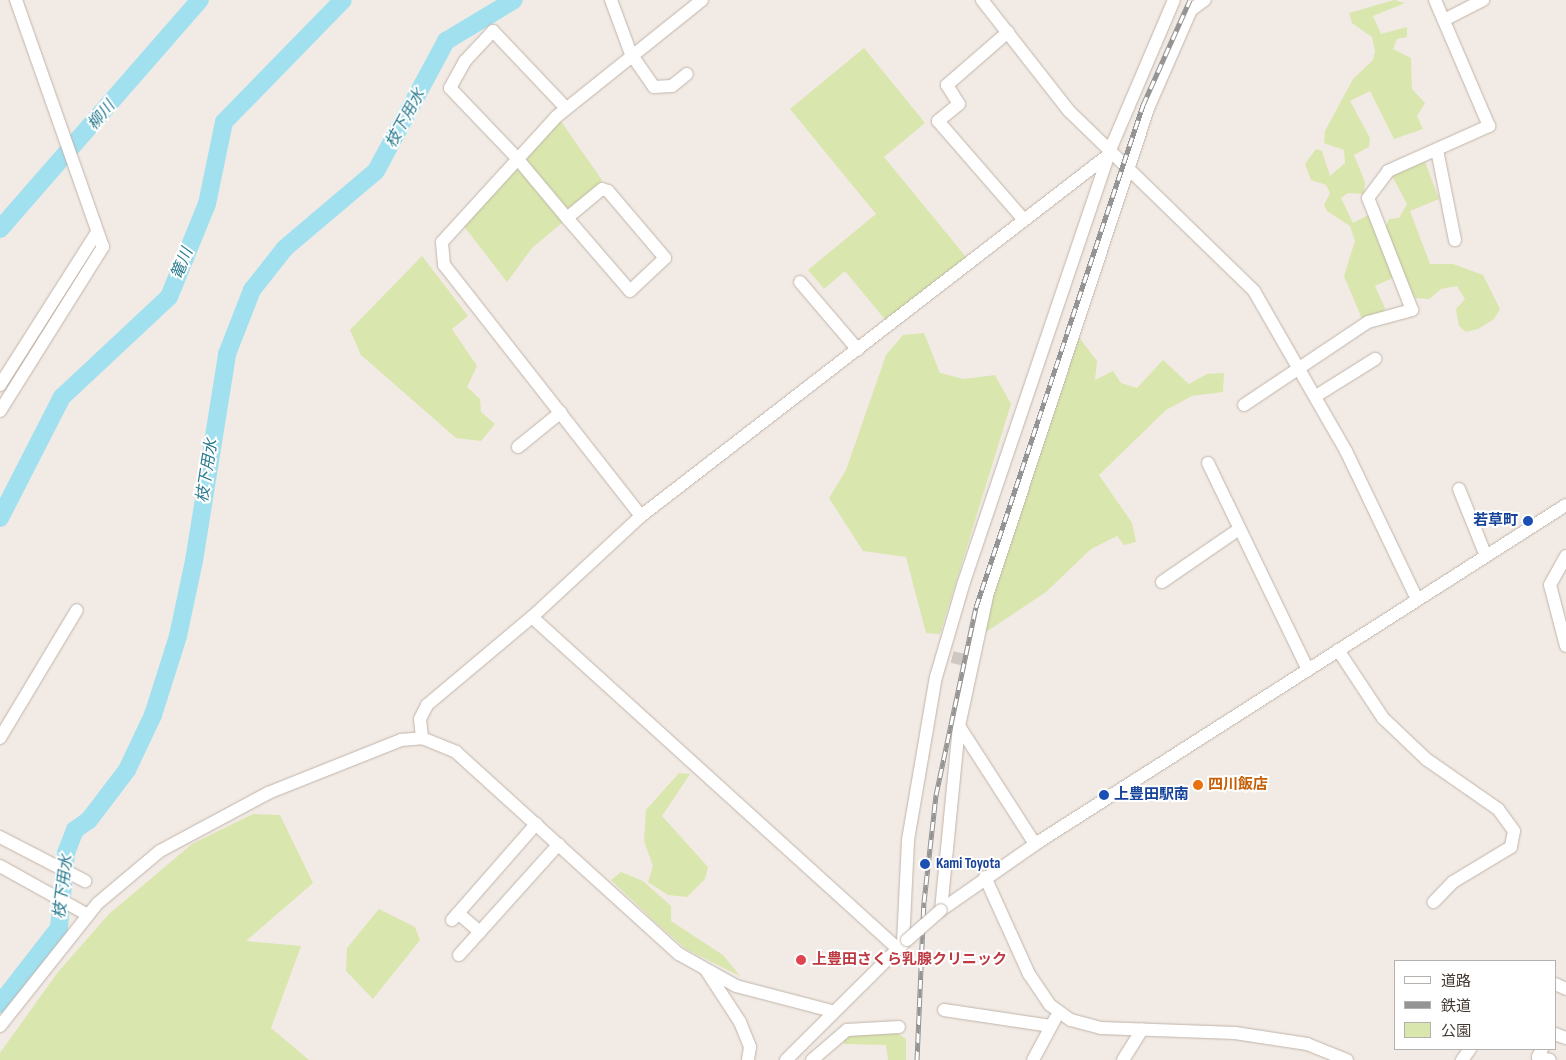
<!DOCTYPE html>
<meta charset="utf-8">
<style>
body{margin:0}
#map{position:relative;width:1566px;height:1060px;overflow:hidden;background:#f2ebe5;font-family:"Sofia Sans Condensed","Noto Sans JP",sans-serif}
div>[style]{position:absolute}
.green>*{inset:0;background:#d9e6ad}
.river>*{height:18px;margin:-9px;padding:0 9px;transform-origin:9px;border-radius:9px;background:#a1e0ef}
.minor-tunnel>*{height:12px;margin-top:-6px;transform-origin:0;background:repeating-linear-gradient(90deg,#cfc8c2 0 12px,transparent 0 18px)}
.roads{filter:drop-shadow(0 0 1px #c0b4aa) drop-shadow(0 0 1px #c0b4aa)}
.minor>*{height:12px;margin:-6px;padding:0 6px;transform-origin:6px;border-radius:6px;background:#fff}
.rail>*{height:5px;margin-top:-2.5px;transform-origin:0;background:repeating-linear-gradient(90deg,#fff 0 9px,#949494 0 18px);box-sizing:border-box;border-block:1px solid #949494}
.bridges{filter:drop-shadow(0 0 1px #c0b4aa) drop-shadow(0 0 1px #c0b4aa)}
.minor-bridge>*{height:12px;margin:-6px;padding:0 6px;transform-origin:6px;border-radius:6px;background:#fff}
.dots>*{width:14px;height:14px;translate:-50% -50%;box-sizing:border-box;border:2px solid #fff;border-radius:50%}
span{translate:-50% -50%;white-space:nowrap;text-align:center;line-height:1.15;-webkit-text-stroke:4px #fff;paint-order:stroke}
.transit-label{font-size:15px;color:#164399;font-weight:700}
.right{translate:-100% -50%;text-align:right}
.left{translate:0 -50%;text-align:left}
.food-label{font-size:15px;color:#c56008;font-weight:700}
.health-label{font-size:15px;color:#be3a42;font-weight:700}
.water-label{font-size:16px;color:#297b8f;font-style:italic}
.legend{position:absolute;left:1394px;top:960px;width:162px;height:90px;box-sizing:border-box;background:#fff;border:1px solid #b4b1ae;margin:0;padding:6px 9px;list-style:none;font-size:15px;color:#443b34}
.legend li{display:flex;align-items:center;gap:10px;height:25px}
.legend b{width:25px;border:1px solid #b4b1ae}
</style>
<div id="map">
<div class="green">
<div style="clip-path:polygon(1394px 0,1405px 3px,1373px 16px,1381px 34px,1407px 27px,1407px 37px,1397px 39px,1393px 49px,1411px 58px,1412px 89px,1425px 103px,1417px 116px,1423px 129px,1394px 139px,1370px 91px,1350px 101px,1370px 138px,1369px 147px,1354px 155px,1365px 182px,1364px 194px,1348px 193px,1341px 198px,1353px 223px,1370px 214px,1395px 277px,1375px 286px,1385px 308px,1382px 313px,1362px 319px,1344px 276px,1355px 241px,1350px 226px,1327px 211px,1324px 205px,1330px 193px,1326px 185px,1311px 180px,1305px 164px,1316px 149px,1322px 151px,1330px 176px,1345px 163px,1344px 150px,1324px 143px,1325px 131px,1353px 79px,1373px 60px,1375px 51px,1372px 37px,1352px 23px,1349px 13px)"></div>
<div style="clip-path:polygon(864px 48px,925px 123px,884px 157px,966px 257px,887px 322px,845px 271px,824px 289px,808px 270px,876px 214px,790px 109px)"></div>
<div style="clip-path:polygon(560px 120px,602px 180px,594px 196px,532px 248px,507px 282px,463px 225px)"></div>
<div style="clip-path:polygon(1425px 162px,1439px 199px,1410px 211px,1430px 264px,1453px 264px,1483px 275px,1500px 309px,1494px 319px,1478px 329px,1466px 332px,1459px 326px,1456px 309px,1465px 299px,1457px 286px,1441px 289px,1429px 299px,1415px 298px,1384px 230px,1389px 219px,1399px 218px,1407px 204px,1391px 174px)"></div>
<div style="clip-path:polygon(422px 256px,468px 316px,452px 329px,477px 366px,467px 387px,480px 399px,481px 412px,495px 424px,481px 441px,456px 438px,361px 355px,350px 330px)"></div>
<div style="clip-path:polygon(1075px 332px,1097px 361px,1095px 380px,1113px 371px,1121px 383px,1137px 388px,1163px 360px,1189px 384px,1207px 374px,1224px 373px,1223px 392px,1192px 396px,1166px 410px,1099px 475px,1132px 523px,1136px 542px,1124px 545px,1117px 536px,1091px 549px,1046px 592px,986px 632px,993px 591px)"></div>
<div style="clip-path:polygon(924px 333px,940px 373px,964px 379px,995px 375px,1011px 404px,940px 634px,926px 633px,906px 557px,863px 551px,829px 498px,846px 470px,886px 355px,903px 335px)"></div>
<div style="clip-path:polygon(679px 773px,690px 774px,662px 816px,708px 867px,705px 879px,687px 897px,668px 895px,648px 882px,653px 866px,644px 841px,646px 810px)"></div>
<div style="clip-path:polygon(253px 814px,280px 815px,313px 883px,246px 941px,301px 946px,271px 1028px,309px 1060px,0 1060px,0 1053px,58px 972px,109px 914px,192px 844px)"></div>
<div style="clip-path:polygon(621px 872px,643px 881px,671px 906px,671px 921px,723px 955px,740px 976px,686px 949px,653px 920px,611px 880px)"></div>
<div style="clip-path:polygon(379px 909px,415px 927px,420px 940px,373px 999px,346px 971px,347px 948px)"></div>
<div style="clip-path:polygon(895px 1032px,906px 1039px,906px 1060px,888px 1060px,886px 1045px,844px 1044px,844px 1037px,852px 1034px)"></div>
</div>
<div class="river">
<div style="left:0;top:229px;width:304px;rotate:-48.9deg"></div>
<div style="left:0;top:518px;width:136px;rotate:-62.9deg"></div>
<div style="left:62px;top:397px;width:146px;rotate:-43.1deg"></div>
<div style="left:169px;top:297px;width:100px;rotate:-67.8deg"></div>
<div style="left:207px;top:204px;width:84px;rotate:-78.3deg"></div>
<div style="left:224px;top:122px;width:170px;rotate:-45.7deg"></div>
<div style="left:0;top:1004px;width:96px;rotate:-52.2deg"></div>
<div style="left:59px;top:928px;width:75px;rotate:-84.7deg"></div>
<div style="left:66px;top:853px;width:25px;rotate:-69deg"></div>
<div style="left:75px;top:830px;width:17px;rotate:-36deg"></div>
<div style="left:89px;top:820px;width:63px;rotate:-52.8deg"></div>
<div style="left:127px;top:770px;width:61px;rotate:-64.7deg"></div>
<div style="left:153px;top:715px;width:83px;rotate:-72.4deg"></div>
<div style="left:178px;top:636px;width:77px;rotate:-78deg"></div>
<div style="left:194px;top:561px;width:210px;rotate:-80.9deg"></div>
<div style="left:227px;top:354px;width:69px;rotate:-68.7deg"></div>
<div style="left:252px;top:290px;width:53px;rotate:-51.8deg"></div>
<div style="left:285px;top:248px;width:119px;rotate:-40.2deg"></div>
<div style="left:376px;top:171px;width:148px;rotate:-61.7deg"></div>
<div style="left:446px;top:41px;width:79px;rotate:-31.1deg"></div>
</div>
<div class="minor-tunnel">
<div style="left:952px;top:657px;width:13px;rotate:13deg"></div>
</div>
<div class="roads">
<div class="minor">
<div style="left:611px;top:0;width:58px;rotate:69.7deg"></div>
<div style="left:631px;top:54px;width:40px;rotate:55.1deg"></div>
<div style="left:654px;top:87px;width:18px;rotate:-3deg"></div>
<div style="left:672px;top:86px;width:19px;rotate:-39deg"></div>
<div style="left:982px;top:0;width:141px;rotate:51.9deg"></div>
<div style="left:1069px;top:111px;width:258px;rotate:44.2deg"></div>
<div style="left:1254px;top:291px;width:185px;rotate:60.1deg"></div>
<div style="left:1346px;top:451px;width:164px;rotate:64.4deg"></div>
<div style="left:1444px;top:20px;width:44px;rotate:-27.1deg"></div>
<div style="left:1008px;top:32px;width:81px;rotate:139deg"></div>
<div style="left:947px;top:85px;width:22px;rotate:58deg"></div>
<div style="left:959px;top:104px;width:27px;rotate:141deg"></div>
<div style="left:938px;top:121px;width:131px;rotate:49deg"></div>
<div style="left:566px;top:108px;width:106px;rotate:-133.5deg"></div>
<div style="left:493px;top:31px;width:41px;rotate:133deg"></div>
<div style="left:465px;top:61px;width:31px;rotate:119deg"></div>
<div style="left:450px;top:88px;width:95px;rotate:46.3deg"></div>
<div style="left:516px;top:157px;width:80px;rotate:50.1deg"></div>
<div style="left:567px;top:218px;width:96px;rotate:49.2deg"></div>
<div style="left:630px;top:291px;width:48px;rotate:-43.3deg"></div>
<div style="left:665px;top:258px;width:88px;rotate:-130.4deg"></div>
<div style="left:608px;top:191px;width:6px;rotate:-162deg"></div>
<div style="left:602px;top:189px;width:45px;rotate:140.4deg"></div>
<div style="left:1437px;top:150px;width:92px;rotate:78.7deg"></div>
<div style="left:800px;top:282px;width:89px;rotate:49.5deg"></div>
<div style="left:0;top:385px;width:179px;rotate:-57.6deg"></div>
<div style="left:1316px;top:396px;width:70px;rotate:-32.1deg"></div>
<div style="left:1244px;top:405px;width:149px;rotate:-33.8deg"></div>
<div style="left:1368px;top:322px;width:46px;rotate:-15.3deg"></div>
<div style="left:1412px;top:310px;width:120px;rotate:-111.4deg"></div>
<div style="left:1368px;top:198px;width:34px;rotate:-53deg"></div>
<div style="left:1388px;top:171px;width:111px;rotate:-24deg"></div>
<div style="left:1489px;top:126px;width:137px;rotate:-113.2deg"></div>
<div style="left:0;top:411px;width:194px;rotate:-57.9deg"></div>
<div style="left:103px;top:247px;width:262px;rotate:-109.4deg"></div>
<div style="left:518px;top:447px;width:55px;rotate:-39.1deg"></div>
<div style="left:1208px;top:463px;width:230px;rotate:64.2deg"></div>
<div style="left:1459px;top:489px;width:72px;rotate:68.1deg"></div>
<div style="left:641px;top:516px;width:319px;rotate:-128.1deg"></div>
<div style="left:444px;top:265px;width:23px;rotate:-95deg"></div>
<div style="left:442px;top:242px;width:169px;rotate:-47.6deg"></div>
<div style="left:556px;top:117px;width:187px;rotate:-38.7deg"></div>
<div style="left:1566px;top:556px;width:33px;rotate:119deg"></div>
<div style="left:1550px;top:585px;width:63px;rotate:75.3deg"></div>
<div style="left:1162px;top:582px;width:93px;rotate:-34.5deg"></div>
<div style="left:532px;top:617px;width:493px;rotate:42.2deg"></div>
<div style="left:1338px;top:650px;width:82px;rotate:56.5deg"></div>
<div style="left:1383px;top:718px;width:59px;rotate:43.6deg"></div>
<div style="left:1426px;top:759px;width:88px;rotate:34.8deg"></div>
<div style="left:1498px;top:809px;width:27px;rotate:54deg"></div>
<div style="left:1514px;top:831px;width:16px;rotate:101deg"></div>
<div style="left:1511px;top:847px;width:68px;rotate:148.9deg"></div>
<div style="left:1453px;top:882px;width:28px;rotate:134deg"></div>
<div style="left:959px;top:726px;width:140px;rotate:57.2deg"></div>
<div style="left:0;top:738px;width:149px;rotate:-59deg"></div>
<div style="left:422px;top:738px;width:19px;rotate:-96deg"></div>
<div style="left:420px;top:719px;width:16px;rotate:-63deg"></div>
<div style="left:427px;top:705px;width:137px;rotate:-40deg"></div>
<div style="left:532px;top:617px;width:149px;rotate:-42.8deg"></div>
<div style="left:641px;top:516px;width:594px;rotate:-37.68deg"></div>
<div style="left:0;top:837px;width:96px;rotate:27.4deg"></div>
<div style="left:0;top:866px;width:101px;rotate:29.1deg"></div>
<div style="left:985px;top:877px;width:107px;rotate:65.6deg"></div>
<div style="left:1029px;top:974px;width:37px;rotate:56deg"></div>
<div style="left:1050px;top:1005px;width:26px;rotate:36deg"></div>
<div style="left:1071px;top:1020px;width:31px;rotate:15deg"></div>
<div style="left:1101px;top:1028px;width:134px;rotate:2.1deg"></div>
<div style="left:1235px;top:1033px;width:73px;rotate:8.7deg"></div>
<div style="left:1307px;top:1044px;width:43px;rotate:21.8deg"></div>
<div style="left:941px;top:910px;width:185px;rotate:-84.4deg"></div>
<div style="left:959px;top:726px;width:133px;rotate:-77.8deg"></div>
<div style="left:987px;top:596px;width:516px;rotate:-71.71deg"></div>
<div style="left:1149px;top:106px;width:105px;rotate:-66.4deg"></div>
<div style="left:1191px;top:10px;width:17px;rotate:-36deg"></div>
<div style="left:941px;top:910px;width:121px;rotate:-34.9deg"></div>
<div style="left:1040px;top:841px;width:624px;rotate:-32.57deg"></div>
<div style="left:458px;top:913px;width:29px;rotate:41deg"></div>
<div style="left:452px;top:920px;width:128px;rotate:-48.8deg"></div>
<div style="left:903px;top:943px;width:103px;rotate:-87.2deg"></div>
<div style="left:908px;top:840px;width:165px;rotate:-80.3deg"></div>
<div style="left:936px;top:677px;width:99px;rotate:-73.6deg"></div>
<div style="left:964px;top:582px;width:464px;rotate:-71.3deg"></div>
<div style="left:1113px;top:143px;width:155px;rotate:-66.9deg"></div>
<div style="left:459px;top:955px;width:149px;rotate:-48deg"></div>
<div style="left:706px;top:970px;width:62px;rotate:56.8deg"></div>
<div style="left:740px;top:1022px;width:27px;rotate:68deg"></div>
<div style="left:750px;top:1047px;width:13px;rotate:99deg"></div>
<div style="left:1555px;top:984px;width:12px;rotate:24deg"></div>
<div style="left:944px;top:1010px;width:108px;rotate:8.5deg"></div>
<div style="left:0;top:1026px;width:157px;rotate:-51.5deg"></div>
<div style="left:98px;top:903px;width:81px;rotate:-40deg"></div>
<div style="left:160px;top:851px;width:123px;rotate:-28.2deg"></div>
<div style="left:268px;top:793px;width:143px;rotate:-21.7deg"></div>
<div style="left:401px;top:740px;width:21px;rotate:-5deg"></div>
<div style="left:422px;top:738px;width:37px;rotate:22deg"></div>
<div style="left:456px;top:752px;width:301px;rotate:42.2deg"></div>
<div style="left:679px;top:954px;width:65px;rotate:29.3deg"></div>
<div style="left:736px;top:986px;width:99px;rotate:14.6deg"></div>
<div style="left:1555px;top:1034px;width:12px;rotate:20deg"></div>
<div style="left:1542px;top:1049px;width:9px;rotate:117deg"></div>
<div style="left:1538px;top:1057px;width:12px;rotate:14deg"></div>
<div style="left:786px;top:1060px;width:165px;rotate:-44.8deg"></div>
<div style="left:812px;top:1060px;width:46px;rotate:-40.6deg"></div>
<div style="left:847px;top:1030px;width:52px;rotate:-3.3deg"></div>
<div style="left:1033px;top:1060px;width:47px;rotate:-61.8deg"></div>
<div style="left:1123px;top:1060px;width:36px;rotate:-58deg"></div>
<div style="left:1462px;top:1060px;width:14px;rotate:-54deg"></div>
</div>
</div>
<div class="rail">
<div style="left:917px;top:1060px;width:158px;rotate:-87.5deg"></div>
<div style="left:924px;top:902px;width:108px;rotate:-83.6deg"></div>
<div style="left:936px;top:795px;width:192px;rotate:-78deg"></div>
<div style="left:976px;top:607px;width:529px;rotate:-71.6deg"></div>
<div style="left:1143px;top:105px;width:115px;rotate:-65.9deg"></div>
</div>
<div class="bridges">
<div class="minor-bridge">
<div style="left:907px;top:940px;width:45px;rotate:-41.4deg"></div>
</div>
</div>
<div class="dots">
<div style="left:1528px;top:521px;background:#1a4fb4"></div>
<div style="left:1198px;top:785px;background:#e8710a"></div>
<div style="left:1104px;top:795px;background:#1a4fb4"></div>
<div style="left:925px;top:864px;background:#1a4fb4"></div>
<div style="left:801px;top:960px;background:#e0444e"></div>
</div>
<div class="transit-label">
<span class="right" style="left:1518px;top:521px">若草町</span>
<span class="left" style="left:1114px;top:795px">上豊田駅南</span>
<span class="left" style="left:936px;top:864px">Kami Toyota</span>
</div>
<div class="food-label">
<span class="left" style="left:1208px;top:785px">四川飯店</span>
</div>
<div class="health-label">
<span class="left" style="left:812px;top:960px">上豊田さくら乳腺クリニック</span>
</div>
<div class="water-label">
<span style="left:102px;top:116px;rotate:-50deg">柳川</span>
<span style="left:406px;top:119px;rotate:-61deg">枝下用水</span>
<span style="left:183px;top:264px;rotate:-68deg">篭川</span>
<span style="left:208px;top:471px;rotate:-81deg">枝下用水</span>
<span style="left:64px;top:887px;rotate:-83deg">枝下用水</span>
</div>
<ul class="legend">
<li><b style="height:6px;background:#fff"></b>道路</li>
<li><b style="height:6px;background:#949494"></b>鉄道</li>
<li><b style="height:14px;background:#d9e6ad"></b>公園</li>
</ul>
</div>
